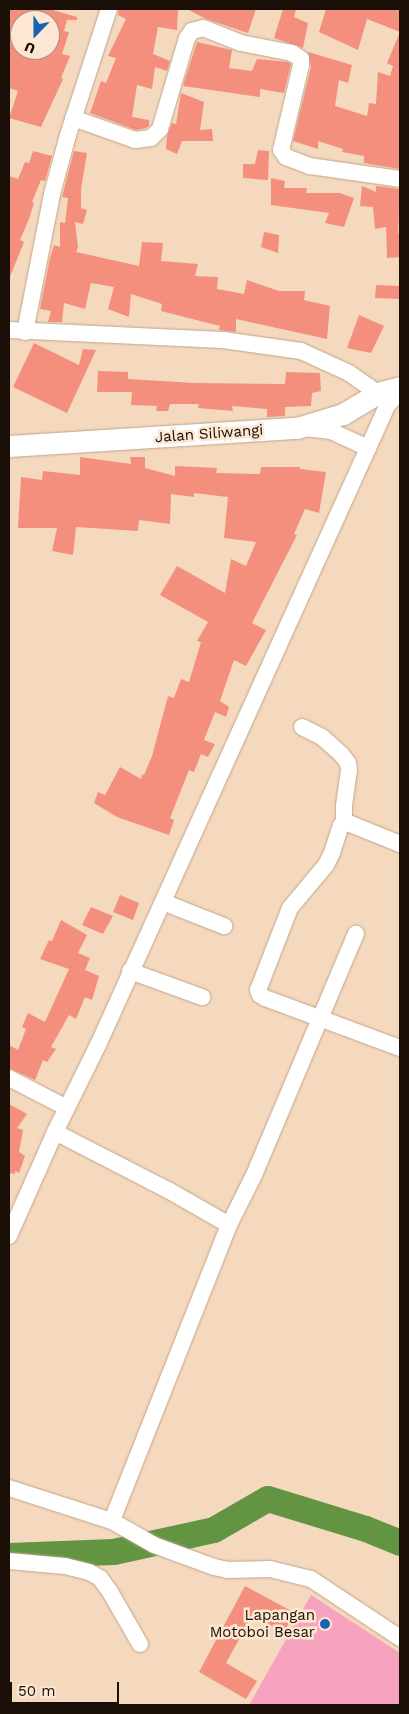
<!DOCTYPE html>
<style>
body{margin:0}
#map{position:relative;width:409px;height:1714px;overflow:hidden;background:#f5d9be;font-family:"Work Sans",sans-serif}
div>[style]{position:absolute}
.green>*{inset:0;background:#f7a3c0}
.river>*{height:26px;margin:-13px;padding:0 13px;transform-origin:13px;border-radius:13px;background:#629442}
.building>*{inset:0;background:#f38f7c}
.roads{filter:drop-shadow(0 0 1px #bfa58c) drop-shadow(0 0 1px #bfa58c)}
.minor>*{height:16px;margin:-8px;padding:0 8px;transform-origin:8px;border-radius:8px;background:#fff}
.major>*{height:21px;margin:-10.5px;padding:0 10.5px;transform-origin:10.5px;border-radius:10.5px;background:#fff}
.dots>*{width:14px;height:14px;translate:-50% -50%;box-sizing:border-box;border:2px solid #fee7d2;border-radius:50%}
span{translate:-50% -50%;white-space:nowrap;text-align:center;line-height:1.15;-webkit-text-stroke:5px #fee7d2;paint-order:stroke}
.street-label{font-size:15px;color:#190f06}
.poi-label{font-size:15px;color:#190f06}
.right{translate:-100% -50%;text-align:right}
.frame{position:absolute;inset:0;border:10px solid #190f06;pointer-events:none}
.north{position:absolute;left:10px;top:10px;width:50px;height:50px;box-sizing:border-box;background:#fee7d2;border:1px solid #a29180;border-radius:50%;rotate:202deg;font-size:14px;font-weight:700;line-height:20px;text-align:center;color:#190f06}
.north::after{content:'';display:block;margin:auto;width:18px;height:22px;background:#1862b2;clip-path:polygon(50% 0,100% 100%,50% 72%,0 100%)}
.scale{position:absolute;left:10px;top:1682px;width:109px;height:22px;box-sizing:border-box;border:2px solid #190f06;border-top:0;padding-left:6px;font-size:15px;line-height:18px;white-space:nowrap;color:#190f06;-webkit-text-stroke:4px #fee7d2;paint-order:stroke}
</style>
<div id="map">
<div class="green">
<div style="clip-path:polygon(311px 1595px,400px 1653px,400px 1705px,249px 1705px)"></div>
</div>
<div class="river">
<div style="left:9px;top:1556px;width:105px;rotate:-2.2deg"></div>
<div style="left:114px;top:1552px;width:102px;rotate:-12.4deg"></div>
<div style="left:214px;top:1530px;width:62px;rotate:-29.9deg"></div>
<div style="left:268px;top:1499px;width:102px;rotate:17deg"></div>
<div style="left:366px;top:1529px;width:37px;rotate:22deg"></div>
</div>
<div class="building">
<div style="clip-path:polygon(evenodd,9px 9px,49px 9px,77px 17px,77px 20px,67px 20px,64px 31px,69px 32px,62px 54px,70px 56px,61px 78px,63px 79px,41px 127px,9px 118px,18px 91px,9px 88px,9px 9px,23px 15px,33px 20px,50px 20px,50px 50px,20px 50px,20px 43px,15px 42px,23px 15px)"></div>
<div style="clip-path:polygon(119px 9px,178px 10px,177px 30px,158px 27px,153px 54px,170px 61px,167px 71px,155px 67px,152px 89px,137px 85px,132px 117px,149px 120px,149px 126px,146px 128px,136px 130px,90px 113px,101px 81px,106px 83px,116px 58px,108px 56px,126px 19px,118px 15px)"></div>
<div style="clip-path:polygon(187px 9px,256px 9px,248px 33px,206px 19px)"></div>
<div style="clip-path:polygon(283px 9px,296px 9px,294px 17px,308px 23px,303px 48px,274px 38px)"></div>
<div style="clip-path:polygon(326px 9px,400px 9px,400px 169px,364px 163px,364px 156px,342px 152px,343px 149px,318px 141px,318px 149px,293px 141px,311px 67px,308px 52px,352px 65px,348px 83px,339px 80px,335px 106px,367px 116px,369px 103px,376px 104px,378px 72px,390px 76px,393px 66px,387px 63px,400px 32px,367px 19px,358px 50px,319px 32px)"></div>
<div style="clip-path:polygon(197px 42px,232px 50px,229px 68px,252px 71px,257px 59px,288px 62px,291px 64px,284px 93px,260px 89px,260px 97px,183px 86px)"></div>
<div style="clip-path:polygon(181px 93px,204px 102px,200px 130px,212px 129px,213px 141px,182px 141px,177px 154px,166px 149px,167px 136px,172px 123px,176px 124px)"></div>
<div style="clip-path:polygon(258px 150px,269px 151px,268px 180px,243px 178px,243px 164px,255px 164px)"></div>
<div style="clip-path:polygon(33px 151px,52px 156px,45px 181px,41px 180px,32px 202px,34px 203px,29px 219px,20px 240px,24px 242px,9px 279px,9px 176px,18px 179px,25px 162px,29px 163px)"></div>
<div style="clip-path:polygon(74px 151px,87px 153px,81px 189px,81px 208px,87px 210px,83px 224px,75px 222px,78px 247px,76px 252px,139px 266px,142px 242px,163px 243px,161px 261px,198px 264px,195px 276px,218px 277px,217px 289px,244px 294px,247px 280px,279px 291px,305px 291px,304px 300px,330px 306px,327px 339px,236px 319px,236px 332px,219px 330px,220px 326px,161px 311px,162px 304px,131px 294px,129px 317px,108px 309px,114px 287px,91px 283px,85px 309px,64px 303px,62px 322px,48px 322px,51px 311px,40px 309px,50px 258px,54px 245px,60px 247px,60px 222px,65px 223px,68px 198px,62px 197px)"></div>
<div style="clip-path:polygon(271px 178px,285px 181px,284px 188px,307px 188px,306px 193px,340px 193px,354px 198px,344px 227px,325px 223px,329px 213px,271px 205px)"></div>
<div style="clip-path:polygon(362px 186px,376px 192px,376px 186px,400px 189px,398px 233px,400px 233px,400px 257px,387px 258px,386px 227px,375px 229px,373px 207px,360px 206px)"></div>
<div style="clip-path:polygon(264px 232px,279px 235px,278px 253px,261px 247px)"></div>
<div style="clip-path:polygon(376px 285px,400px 286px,400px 299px,375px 298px)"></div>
<div style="clip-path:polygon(359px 315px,384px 326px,371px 353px,347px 348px)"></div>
<div style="clip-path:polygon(34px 343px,79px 365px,83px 349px,96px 350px,67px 413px,13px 387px)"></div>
<div style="clip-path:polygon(98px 371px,128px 372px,128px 379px,194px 383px,285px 384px,286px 372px,320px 373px,321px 391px,312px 393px,311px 406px,285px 407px,285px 416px,267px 417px,267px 409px,232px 406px,233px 411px,198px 408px,199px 404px,170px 404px,168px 411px,156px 411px,157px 406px,131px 405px,132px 392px,97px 392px)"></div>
<div style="clip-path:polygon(80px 457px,131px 464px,130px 457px,145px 457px,145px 468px,175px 476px,175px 466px,217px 468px,216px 473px,260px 474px,261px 467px,300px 467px,300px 469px,326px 472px,319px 513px,305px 509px,294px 534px,297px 535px,252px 623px,266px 630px,246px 666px,234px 660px,220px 701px,229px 707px,226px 717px,215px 712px,204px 740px,215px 744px,208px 757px,201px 754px,194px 772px,189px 770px,170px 818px,174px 820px,169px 835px,117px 817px,94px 803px,98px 792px,105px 795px,120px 767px,141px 779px,142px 774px,144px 775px,152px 756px,168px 696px,174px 698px,181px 679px,189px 682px,201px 642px,197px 641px,208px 622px,160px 595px,177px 566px,225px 593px,231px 559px,246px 566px,256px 542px,224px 538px,228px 497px,194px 493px,194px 497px,171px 494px,170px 524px,139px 520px,138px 531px,76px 527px,73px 555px,52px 551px,57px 528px,18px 528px,21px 477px,42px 480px,43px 471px,80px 475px)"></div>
<div style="clip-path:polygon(120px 895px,139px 903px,133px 920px,113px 912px)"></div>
<div style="clip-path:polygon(91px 907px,113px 916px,103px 934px,82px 925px)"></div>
<div style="clip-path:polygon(61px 920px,87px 935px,78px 953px,90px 958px,85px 970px,99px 976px,92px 1000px,85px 997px,76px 1019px,69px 1015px,51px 1047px,56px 1049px,47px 1062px,43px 1060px,35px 1080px,9px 1068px,9px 1045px,18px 1050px,26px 1029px,22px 1027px,28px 1013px,45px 1022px,69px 969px,40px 959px,49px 940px,52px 941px)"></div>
<div style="clip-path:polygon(9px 1104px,27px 1114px,17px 1128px,23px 1130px,19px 1152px,25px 1156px,19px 1173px,15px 1171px,15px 1174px,9px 1173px)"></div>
<div style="clip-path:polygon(245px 1586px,295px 1613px,284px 1632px,252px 1616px,226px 1663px,257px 1681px,246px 1699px,199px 1672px)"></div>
</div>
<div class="roads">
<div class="minor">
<div style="left:73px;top:118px;width:66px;rotate:19.5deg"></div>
<div style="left:135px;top:140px;width:16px;rotate:-7deg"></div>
<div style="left:151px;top:138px;width:13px;rotate:-45deg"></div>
<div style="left:160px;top:129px;width:95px;rotate:-73.5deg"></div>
<div style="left:187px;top:38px;width:9px;rotate:-54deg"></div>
<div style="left:192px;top:31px;width:11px;rotate:-15deg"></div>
<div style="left:203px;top:28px;width:41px;rotate:21.5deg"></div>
<div style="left:241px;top:43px;width:52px;rotate:11.1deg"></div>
<div style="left:292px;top:53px;width:11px;rotate:34deg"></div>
<div style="left:301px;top:59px;width:6px;rotate:90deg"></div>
<div style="left:301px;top:65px;width:87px;rotate:103.2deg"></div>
<div style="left:281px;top:150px;width:9px;rotate:54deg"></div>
<div style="left:286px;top:157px;width:26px;rotate:21deg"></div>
<div style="left:310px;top:166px;width:91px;rotate:8.2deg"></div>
<div style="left:9px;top:330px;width:214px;rotate:2.7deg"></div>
<div style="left:223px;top:340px;width:79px;rotate:8deg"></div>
<div style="left:301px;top:351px;width:53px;rotate:24.6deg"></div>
<div style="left:349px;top:373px;width:35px;rotate:35deg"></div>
<div style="left:25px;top:332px;width:141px;rotate:-78.9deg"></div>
<div style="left:52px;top:194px;width:61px;rotate:-74.8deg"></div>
<div style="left:68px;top:135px;width:133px;rotate:-72deg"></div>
<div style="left:305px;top:428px;width:26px;rotate:7deg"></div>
<div style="left:331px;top:431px;width:41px;rotate:24.7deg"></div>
<div style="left:302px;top:727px;width:22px;rotate:27deg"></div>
<div style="left:322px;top:737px;width:27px;rotate:42deg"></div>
<div style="left:342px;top:755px;width:10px;rotate:53deg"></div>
<div style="left:348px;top:763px;width:7px;rotate:82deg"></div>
<div style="left:349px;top:770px;width:37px;rotate:98deg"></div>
<div style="left:344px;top:807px;width:17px;rotate:90deg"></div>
<div style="left:400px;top:844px;width:56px;rotate:-158deg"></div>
<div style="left:348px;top:823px;width:7px;rotate:164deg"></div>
<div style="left:341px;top:825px;width:29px;rotate:108deg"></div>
<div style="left:332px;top:853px;width:13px;rotate:117deg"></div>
<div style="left:326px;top:865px;width:56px;rotate:129.9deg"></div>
<div style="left:290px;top:908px;width:88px;rotate:111.3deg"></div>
<div style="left:258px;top:990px;width:5px;rotate:68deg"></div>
<div style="left:260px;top:995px;width:6px;rotate:31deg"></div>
<div style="left:265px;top:998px;width:144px;rotate:20.3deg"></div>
<div style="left:163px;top:902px;width:66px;rotate:21.5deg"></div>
<div style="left:130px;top:971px;width:77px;rotate:19.9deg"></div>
<div style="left:9px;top:1078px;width:65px;rotate:27.3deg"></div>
<div style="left:55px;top:1132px;width:127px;rotate:27.2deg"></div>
<div style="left:168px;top:1190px;width:70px;rotate:29.8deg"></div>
<div style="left:229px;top:1225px;width:318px;rotate:111.6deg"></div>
<div style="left:229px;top:1225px;width:56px;rotate:-63.4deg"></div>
<div style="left:254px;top:1175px;width:262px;rotate:-67.1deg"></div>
<div style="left:9px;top:1236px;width:114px;rotate:-66.1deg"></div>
<div style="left:55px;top:1132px;width:97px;rotate:-63.7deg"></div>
<div style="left:98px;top:1045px;width:701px;rotate:-65.66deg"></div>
<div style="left:387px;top:406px;width:20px;rotate:-49deg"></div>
<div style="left:9px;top:1488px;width:108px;rotate:17.8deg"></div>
<div style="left:112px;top:1521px;width:48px;rotate:29.7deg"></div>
<div style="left:154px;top:1545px;width:64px;rotate:20.1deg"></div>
<div style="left:214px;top:1567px;width:14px;rotate:12deg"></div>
<div style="left:228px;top:1570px;width:42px;rotate:-1.4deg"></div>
<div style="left:270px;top:1569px;width:42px;rotate:13.7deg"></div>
<div style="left:311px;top:1579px;width:107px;rotate:33.5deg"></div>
<div style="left:9px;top:1561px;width:56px;rotate:5.1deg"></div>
<div style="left:65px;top:1566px;width:25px;rotate:14deg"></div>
<div style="left:89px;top:1572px;width:13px;rotate:29deg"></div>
<div style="left:100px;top:1578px;width:17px;rotate:54deg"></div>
<div style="left:110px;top:1592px;width:60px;rotate:60deg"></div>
</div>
<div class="major">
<div style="left:9px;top:446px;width:289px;rotate:-3.6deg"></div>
<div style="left:297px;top:428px;width:48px;rotate:-16.9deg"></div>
<div style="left:343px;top:414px;width:41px;rotate:-31deg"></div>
<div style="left:378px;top:393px;width:23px;rotate:-15deg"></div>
</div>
</div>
<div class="dots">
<div style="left:325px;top:1624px;background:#1862b2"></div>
</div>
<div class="street-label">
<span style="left:209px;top:434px;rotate:-4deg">Jalan Siliwangi</span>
</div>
<div class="poi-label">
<span class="right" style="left:315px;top:1624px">Lapangan<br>Motoboi Besar</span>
</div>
<div class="frame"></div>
<div class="north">U</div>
<div class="scale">50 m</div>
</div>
